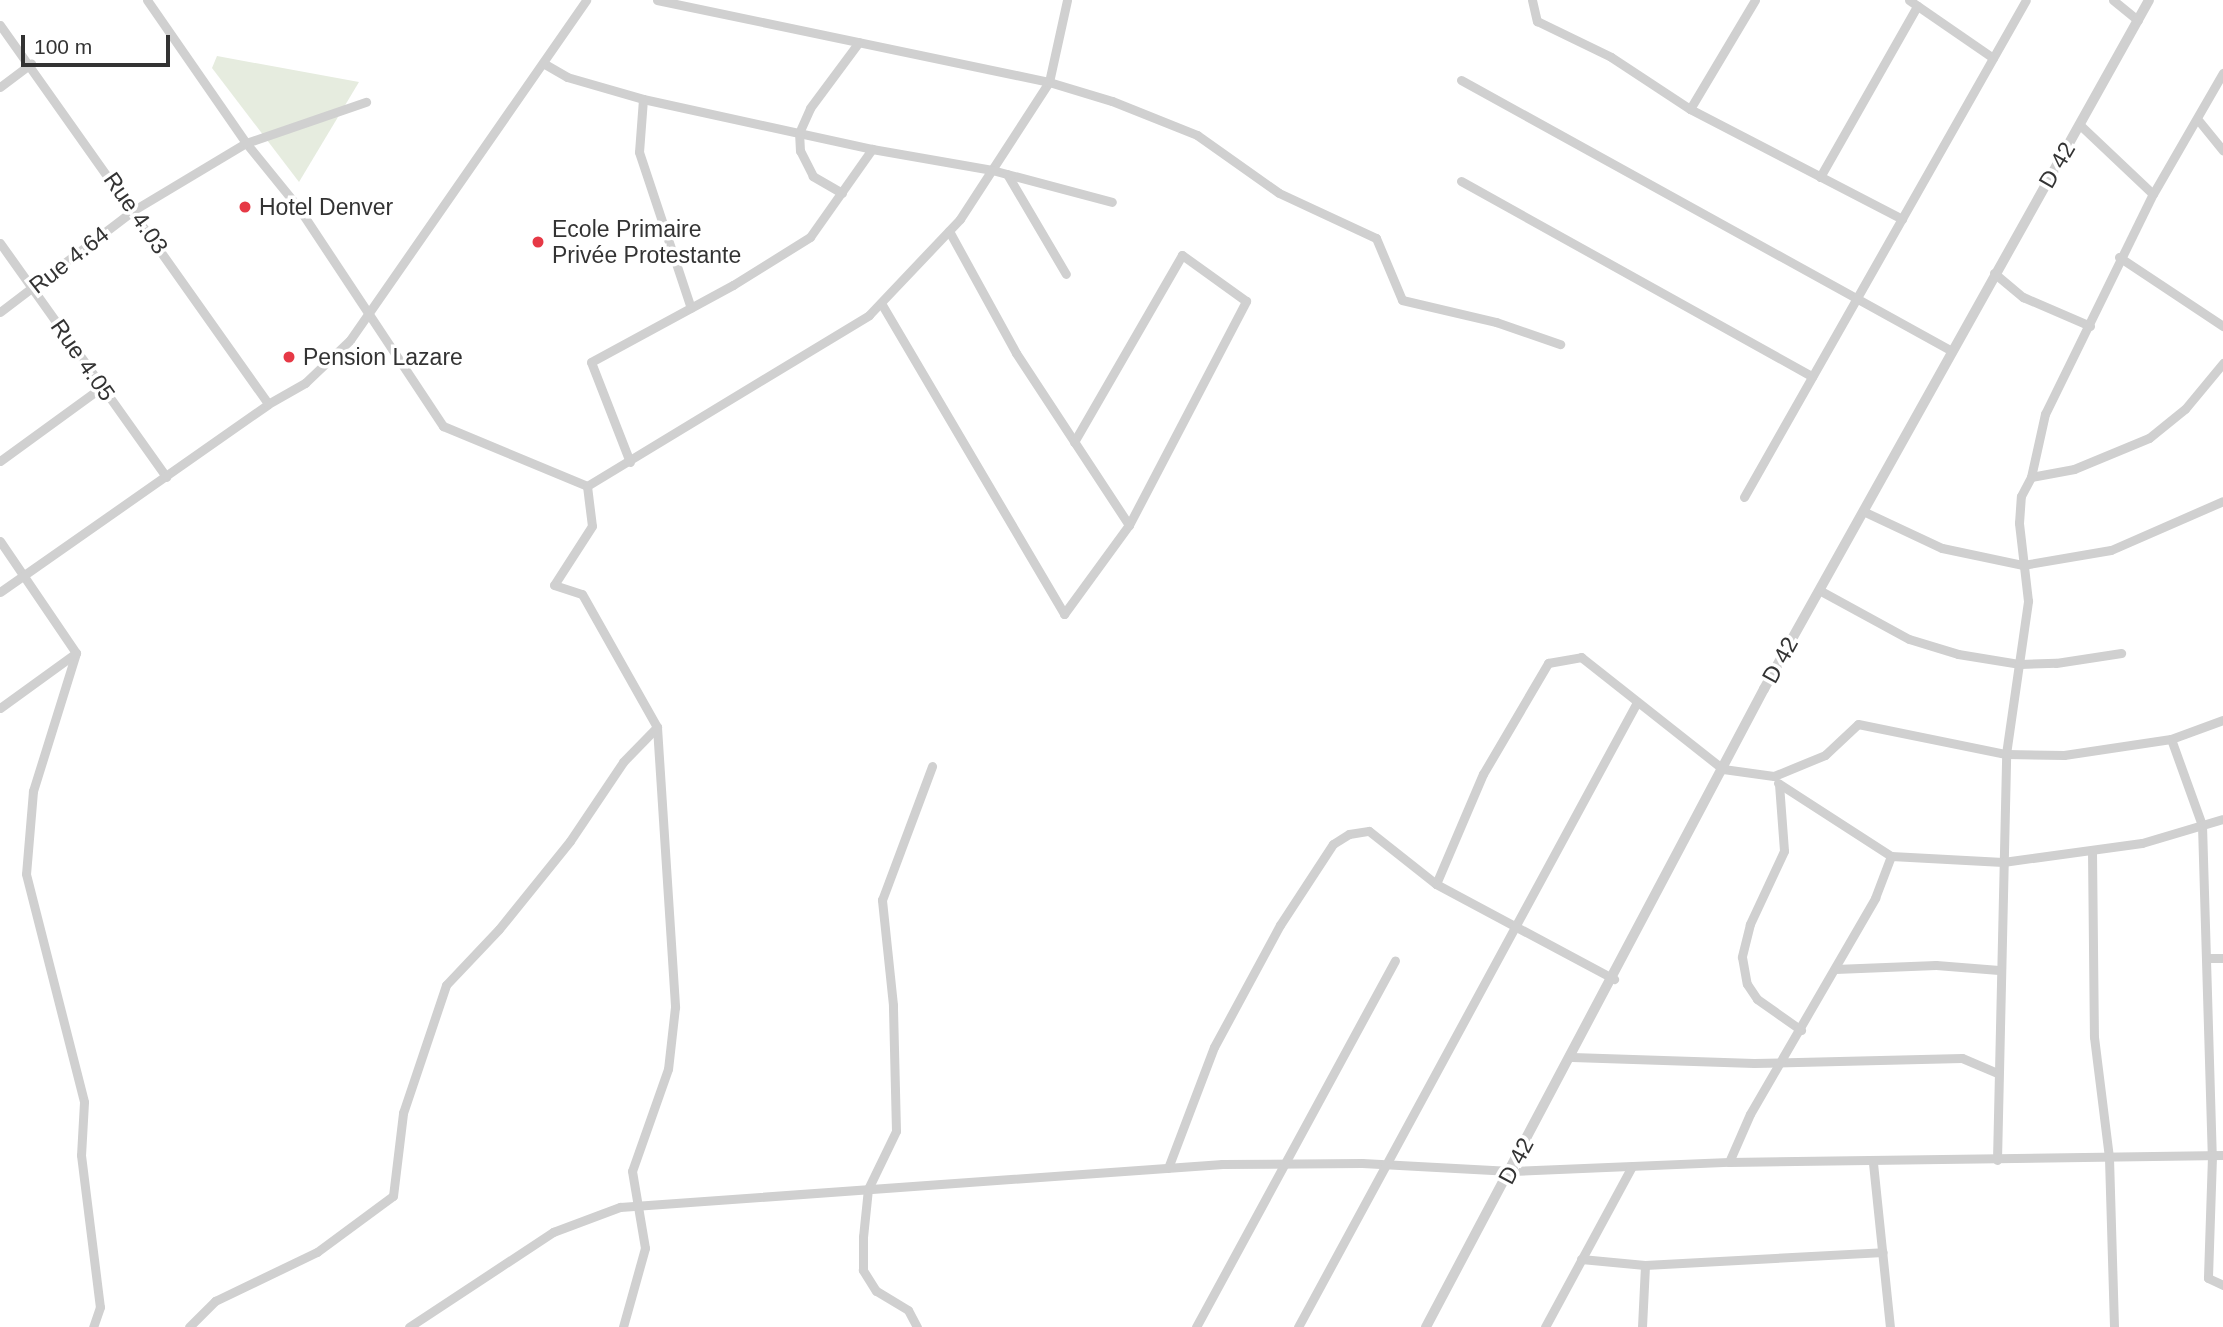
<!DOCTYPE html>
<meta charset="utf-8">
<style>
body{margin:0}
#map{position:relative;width:2223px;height:1327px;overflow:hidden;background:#fff;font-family:Arial,sans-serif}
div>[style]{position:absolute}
.green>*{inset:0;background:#e6ecdf}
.minor>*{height:9px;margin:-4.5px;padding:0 4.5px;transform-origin:4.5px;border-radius:4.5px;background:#d0d0d0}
.tertiary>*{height:10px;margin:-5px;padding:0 5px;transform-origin:5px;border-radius:5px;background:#d0d0d0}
.dots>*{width:19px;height:19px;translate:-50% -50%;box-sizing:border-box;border:4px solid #fff;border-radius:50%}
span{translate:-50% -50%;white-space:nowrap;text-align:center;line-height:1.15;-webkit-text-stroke:7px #fff;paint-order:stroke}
.street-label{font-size:23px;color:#333}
.poi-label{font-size:23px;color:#333}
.left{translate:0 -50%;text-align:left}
.scale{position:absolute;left:21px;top:35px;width:149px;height:32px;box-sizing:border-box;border:4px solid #333;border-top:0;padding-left:9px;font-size:21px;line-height:24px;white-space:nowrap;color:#333;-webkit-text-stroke:5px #fff;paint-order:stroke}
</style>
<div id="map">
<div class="green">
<div style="clip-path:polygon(217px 56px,359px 82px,299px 182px,212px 68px)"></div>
</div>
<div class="minor">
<div style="left:147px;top:0;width:174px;rotate:55.3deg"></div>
<div style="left:246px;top:143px;width:82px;rotate:50.9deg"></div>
<div style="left:298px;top:207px;width:263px;rotate:56.5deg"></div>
<div style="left:443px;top:426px;width:156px;rotate:22.6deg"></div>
<div style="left:587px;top:486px;width:330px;rotate:-31.2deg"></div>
<div style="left:869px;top:315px;width:132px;rotate:-46.5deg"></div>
<div style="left:960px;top:219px;width:163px;rotate:-57deg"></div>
<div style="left:1049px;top:82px;width:84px;rotate:-77.6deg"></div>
<div style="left:657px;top:0;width:400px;rotate:11.8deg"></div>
<div style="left:1049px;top:82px;width:66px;rotate:16.8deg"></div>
<div style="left:1112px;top:101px;width:92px;rotate:21.8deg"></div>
<div style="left:1197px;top:135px;width:100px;rotate:35.3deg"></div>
<div style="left:1279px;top:193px;width:107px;rotate:24.9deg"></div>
<div style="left:1376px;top:238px;width:67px;rotate:67.2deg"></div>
<div style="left:1402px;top:300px;width:97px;rotate:13.2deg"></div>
<div style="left:1496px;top:322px;width:68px;rotate:19deg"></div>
<div style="left:1532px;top:0;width:22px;rotate:77deg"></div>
<div style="left:1537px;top:21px;width:82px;rotate:25.9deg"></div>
<div style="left:1611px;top:57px;width:95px;rotate:33.4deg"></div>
<div style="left:1690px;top:109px;width:239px;rotate:27.4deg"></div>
<div style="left:1909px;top:0;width:102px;rotate:34.6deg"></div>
<div style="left:2113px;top:0;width:32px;rotate:39deg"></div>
<div style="left:0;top:25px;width:464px;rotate:54.7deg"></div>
<div style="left:543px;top:63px;width:28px;rotate:30deg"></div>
<div style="left:567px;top:77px;width:79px;rotate:16.1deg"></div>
<div style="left:643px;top:99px;width:234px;rotate:12.3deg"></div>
<div style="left:872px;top:149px;width:122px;rotate:9.9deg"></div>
<div style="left:992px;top:170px;width:124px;rotate:14.9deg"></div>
<div style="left:1461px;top:80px;width:561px;rotate:28.9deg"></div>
<div style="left:0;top:87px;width:39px;rotate:-37deg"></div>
<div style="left:643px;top:99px;width:53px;rotate:94.3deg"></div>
<div style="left:639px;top:152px;width:164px;rotate:71.6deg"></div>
<div style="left:1690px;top:109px;width:127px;rotate:-59.2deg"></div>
<div style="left:2199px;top:121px;width:38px;rotate:51deg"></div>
<div style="left:2080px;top:125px;width:100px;rotate:43.4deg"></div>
<div style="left:2153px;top:194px;width:140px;rotate:-60deg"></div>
<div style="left:1007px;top:174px;width:116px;rotate:59.5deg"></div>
<div style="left:1820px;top:177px;width:197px;rotate:-60.4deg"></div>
<div style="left:1461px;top:181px;width:402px;rotate:29.1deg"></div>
<div style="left:842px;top:193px;width:34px;rotate:-150deg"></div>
<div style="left:813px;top:176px;width:28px;rotate:-117deg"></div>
<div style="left:800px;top:151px;width:18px;rotate:-93deg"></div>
<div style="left:799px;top:133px;width:27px;rotate:-66deg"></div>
<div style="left:810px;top:108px;width:82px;rotate:-53.4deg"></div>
<div style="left:949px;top:231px;width:139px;rotate:61.2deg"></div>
<div style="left:1016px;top:353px;width:206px;rotate:56.7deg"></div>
<div style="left:0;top:243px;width:287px;rotate:54.6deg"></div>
<div style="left:2119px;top:257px;width:125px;rotate:33.6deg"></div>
<div style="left:1994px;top:273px;width:38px;rotate:40deg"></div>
<div style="left:2023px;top:297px;width:73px;rotate:23.4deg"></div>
<div style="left:881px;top:303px;width:361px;rotate:59.5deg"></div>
<div style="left:1064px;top:614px;width:110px;rotate:-53.9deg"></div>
<div style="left:1129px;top:525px;width:253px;rotate:-62.4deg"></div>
<div style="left:1246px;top:301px;width:79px;rotate:-144.3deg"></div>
<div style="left:1182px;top:255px;width:216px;rotate:120deg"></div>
<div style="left:0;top:312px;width:168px;rotate:-37.3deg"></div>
<div style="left:134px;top:210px;width:131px;rotate:-30.9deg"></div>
<div style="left:246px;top:143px;width:127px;rotate:-18.9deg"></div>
<div style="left:0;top:461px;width:126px;rotate:-36deg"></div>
<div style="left:630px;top:462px;width:107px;rotate:-111.3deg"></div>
<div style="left:591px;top:362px;width:162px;rotate:-28.5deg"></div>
<div style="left:733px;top:285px;width:91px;rotate:-31.9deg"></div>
<div style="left:810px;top:237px;width:108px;rotate:-54.8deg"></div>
<div style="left:2031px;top:477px;width:44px;rotate:-10.5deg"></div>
<div style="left:2074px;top:469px;width:81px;rotate:-22.5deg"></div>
<div style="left:2149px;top:438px;width:46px;rotate:-38.9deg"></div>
<div style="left:2185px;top:409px;width:60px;rotate:-50.4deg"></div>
<div style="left:587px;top:486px;width:40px;rotate:82.9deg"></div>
<div style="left:592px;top:526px;width:70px;rotate:122.8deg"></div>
<div style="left:554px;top:585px;width:29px;rotate:18deg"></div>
<div style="left:582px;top:594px;width:153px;rotate:60.6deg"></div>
<div style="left:657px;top:727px;width:281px;rotate:86.3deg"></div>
<div style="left:675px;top:1007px;width:62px;rotate:96.4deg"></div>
<div style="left:668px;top:1069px;width:108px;rotate:109.4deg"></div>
<div style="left:632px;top:1171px;width:78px;rotate:80.4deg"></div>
<div style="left:645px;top:1248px;width:82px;rotate:105.6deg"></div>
<div style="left:1744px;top:497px;width:571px;rotate:-60.43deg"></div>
<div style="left:1865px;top:512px;width:85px;rotate:25.1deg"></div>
<div style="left:1942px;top:548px;width:83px;rotate:11.9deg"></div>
<div style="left:2023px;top:565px;width:89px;rotate:-9.7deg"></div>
<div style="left:2111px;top:550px;width:122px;rotate:-23.6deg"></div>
<div style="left:0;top:541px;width:135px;rotate:55.8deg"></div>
<div style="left:1819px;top:590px;width:102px;rotate:28.6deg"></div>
<div style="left:1909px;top:639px;width:51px;rotate:17deg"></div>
<div style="left:1958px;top:654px;width:63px;rotate:9.2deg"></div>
<div style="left:2020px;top:664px;width:36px;rotate:-2deg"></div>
<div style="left:2056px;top:663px;width:66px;rotate:-8.7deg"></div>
<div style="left:0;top:592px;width:327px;rotate:-35deg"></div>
<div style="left:268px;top:404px;width:43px;rotate:-29.6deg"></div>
<div style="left:305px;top:383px;width:62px;rotate:-43.7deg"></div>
<div style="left:350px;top:340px;width:414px;rotate:-55.2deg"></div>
<div style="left:76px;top:653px;width:145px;rotate:107.3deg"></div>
<div style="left:33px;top:791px;width:83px;rotate:94.8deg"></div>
<div style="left:26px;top:874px;width:235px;rotate:75.7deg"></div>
<div style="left:84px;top:1102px;width:53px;rotate:93.2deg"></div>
<div style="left:81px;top:1155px;width:153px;rotate:82.9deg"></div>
<div style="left:100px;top:1307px;width:21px;rotate:109deg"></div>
<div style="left:0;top:708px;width:94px;rotate:-35.9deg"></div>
<div style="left:2171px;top:739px;width:91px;rotate:70.2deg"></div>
<div style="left:2202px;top:825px;width:331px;rotate:88.3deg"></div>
<div style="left:2212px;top:1156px;width:122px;rotate:91.9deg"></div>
<div style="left:2208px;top:1278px;width:17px;rotate:25deg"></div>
<div style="left:1778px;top:783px;width:135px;rotate:32.9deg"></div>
<div style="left:1779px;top:784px;width:67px;rotate:85.7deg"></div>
<div style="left:1784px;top:851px;width:81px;rotate:115deg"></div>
<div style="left:1750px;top:924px;width:34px;rotate:104deg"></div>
<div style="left:1742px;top:957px;width:27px;rotate:80deg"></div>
<div style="left:1747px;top:984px;width:18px;rotate:56deg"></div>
<div style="left:1757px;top:999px;width:54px;rotate:35.2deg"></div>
<div style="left:2092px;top:851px;width:186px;rotate:89.4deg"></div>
<div style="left:2094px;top:1037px;width:122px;rotate:82.9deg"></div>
<div style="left:2109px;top:1158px;width:169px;rotate:88.3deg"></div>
<div style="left:1436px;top:884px;width:120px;rotate:-66.9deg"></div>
<div style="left:1483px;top:774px;width:129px;rotate:-59.6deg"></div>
<div style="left:1548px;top:663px;width:34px;rotate:-10deg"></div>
<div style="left:1581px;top:657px;width:181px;rotate:38.3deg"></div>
<div style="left:1723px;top:769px;width:51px;rotate:7.8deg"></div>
<div style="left:1774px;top:776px;width:55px;rotate:-22.4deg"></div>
<div style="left:1825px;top:755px;width:45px;rotate:-43.2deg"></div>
<div style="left:1858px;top:724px;width:151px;rotate:11.5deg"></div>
<div style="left:2006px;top:754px;width:58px;rotate:1deg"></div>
<div style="left:2064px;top:755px;width:108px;rotate:-8.5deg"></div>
<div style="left:2171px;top:739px;width:55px;rotate:-20.1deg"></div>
<div style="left:2209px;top:958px;width:14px"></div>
<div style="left:1835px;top:969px;width:101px;rotate:-2.3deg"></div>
<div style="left:1936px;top:965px;width:63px;rotate:4.5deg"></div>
<div style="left:1572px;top:1057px;width:182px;rotate:1.9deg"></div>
<div style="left:1754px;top:1063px;width:208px;rotate:-1.4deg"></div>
<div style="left:1962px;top:1058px;width:38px;rotate:23deg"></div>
<div style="left:1997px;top:1160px;width:406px;rotate:-88.7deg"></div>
<div style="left:2006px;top:754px;width:155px;rotate:-81.8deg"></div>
<div style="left:2028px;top:601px;width:79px;rotate:-96.6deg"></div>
<div style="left:2019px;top:523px;width:27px;rotate:-86deg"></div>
<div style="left:2021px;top:496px;width:21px;rotate:-62deg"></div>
<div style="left:2031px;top:477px;width:65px;rotate:-77.5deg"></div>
<div style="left:2045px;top:414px;width:245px;rotate:-63.9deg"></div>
<div style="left:1729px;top:1162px;width:52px;rotate:-66.4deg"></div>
<div style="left:1750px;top:1114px;width:250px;rotate:-59.9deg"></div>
<div style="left:1875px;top:898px;width:45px;rotate:-69.1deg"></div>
<div style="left:1891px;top:856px;width:112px;rotate:3.1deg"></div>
<div style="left:2003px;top:862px;width:140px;rotate:-7.8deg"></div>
<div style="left:2142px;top:843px;width:84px;rotate:-16.5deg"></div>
<div style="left:1873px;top:1163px;width:165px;rotate:84.1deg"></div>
<div style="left:1168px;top:1168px;width:129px;rotate:-69.2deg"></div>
<div style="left:1214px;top:1047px;width:139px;rotate:-61.6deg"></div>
<div style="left:1280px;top:925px;width:97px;rotate:-56.8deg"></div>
<div style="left:1333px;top:844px;width:19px;rotate:-32deg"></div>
<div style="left:1349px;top:834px;width:20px;rotate:-9deg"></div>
<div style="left:1369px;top:831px;width:85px;rotate:38.3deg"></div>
<div style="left:1436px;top:884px;width:202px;rotate:28.1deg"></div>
<div style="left:1581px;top:1259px;width:64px;rotate:5.4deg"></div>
<div style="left:189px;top:1327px;width:37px;rotate:-45deg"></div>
<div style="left:215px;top:1301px;width:113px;rotate:-25.7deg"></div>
<div style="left:317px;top:1252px;width:94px;rotate:-36.4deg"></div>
<div style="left:393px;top:1196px;width:84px;rotate:-83.1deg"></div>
<div style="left:403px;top:1113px;width:135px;rotate:-71.4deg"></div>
<div style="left:446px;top:985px;width:77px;rotate:-46.6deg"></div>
<div style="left:499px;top:929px;width:113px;rotate:-51.1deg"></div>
<div style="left:570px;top:841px;width:95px;rotate:-56.1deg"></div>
<div style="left:623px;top:762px;width:49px;rotate:-45.8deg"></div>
<div style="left:409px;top:1327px;width:173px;rotate:-33.4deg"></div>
<div style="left:553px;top:1232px;width:72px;rotate:-20.5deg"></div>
<div style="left:620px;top:1207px;width:604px;rotate:-4.09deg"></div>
<div style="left:1222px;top:1164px;width:140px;rotate:-0.4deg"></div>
<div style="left:1362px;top:1163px;width:149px;rotate:3.1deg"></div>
<div style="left:1511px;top:1171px;width:218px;rotate:-2.4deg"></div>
<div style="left:1729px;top:1162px;width:494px;rotate:-0.8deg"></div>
<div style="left:917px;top:1327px;width:19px;rotate:-118deg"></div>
<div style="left:908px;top:1310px;width:37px;rotate:-149deg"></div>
<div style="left:876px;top:1291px;width:25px;rotate:-122deg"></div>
<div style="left:863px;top:1270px;width:33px;rotate:-90deg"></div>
<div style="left:863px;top:1237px;width:48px;rotate:-84.1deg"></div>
<div style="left:868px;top:1189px;width:64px;rotate:-64.2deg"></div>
<div style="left:896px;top:1131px;width:126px;rotate:-91.4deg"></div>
<div style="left:893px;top:1005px;width:106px;rotate:-96deg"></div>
<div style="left:882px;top:900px;width:143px;rotate:-69.5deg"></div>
<div style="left:1196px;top:1327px;width:417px;rotate:-61.5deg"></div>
<div style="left:1298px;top:1327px;width:711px;rotate:-61.52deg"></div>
<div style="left:1545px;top:1327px;width:181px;rotate:-61.6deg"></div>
<div style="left:1642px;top:1327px;width:62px;rotate:-87.2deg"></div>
<div style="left:1645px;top:1265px;width:238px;rotate:-3.1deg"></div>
</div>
<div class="tertiary">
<div style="left:1426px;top:1327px;width:722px;rotate:-62.09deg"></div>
<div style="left:1764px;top:689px;width:789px;rotate:-60.8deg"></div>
</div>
<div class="dots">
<div style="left:245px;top:207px;background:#e63946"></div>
<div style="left:538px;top:242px;background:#e63946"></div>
<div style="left:289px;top:357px;background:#e63946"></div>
</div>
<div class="street-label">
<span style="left:2057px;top:165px;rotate:-60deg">D 42</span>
<span style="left:136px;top:213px;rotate:55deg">Rue 4.03</span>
<span style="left:69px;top:260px;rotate:-38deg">Rue 4.64</span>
<span style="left:83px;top:360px;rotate:55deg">Rue 4.05</span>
<span style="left:1780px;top:660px;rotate:-61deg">D 42</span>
<span style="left:1516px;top:1161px;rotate:-62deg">D 42</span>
</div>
<div class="poi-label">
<span class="left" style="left:259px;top:207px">Hotel Denver</span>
<span class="left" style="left:552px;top:242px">Ecole Primaire<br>Privée Protestante</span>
<span class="left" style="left:303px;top:357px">Pension Lazare</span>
</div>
<div class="scale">100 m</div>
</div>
